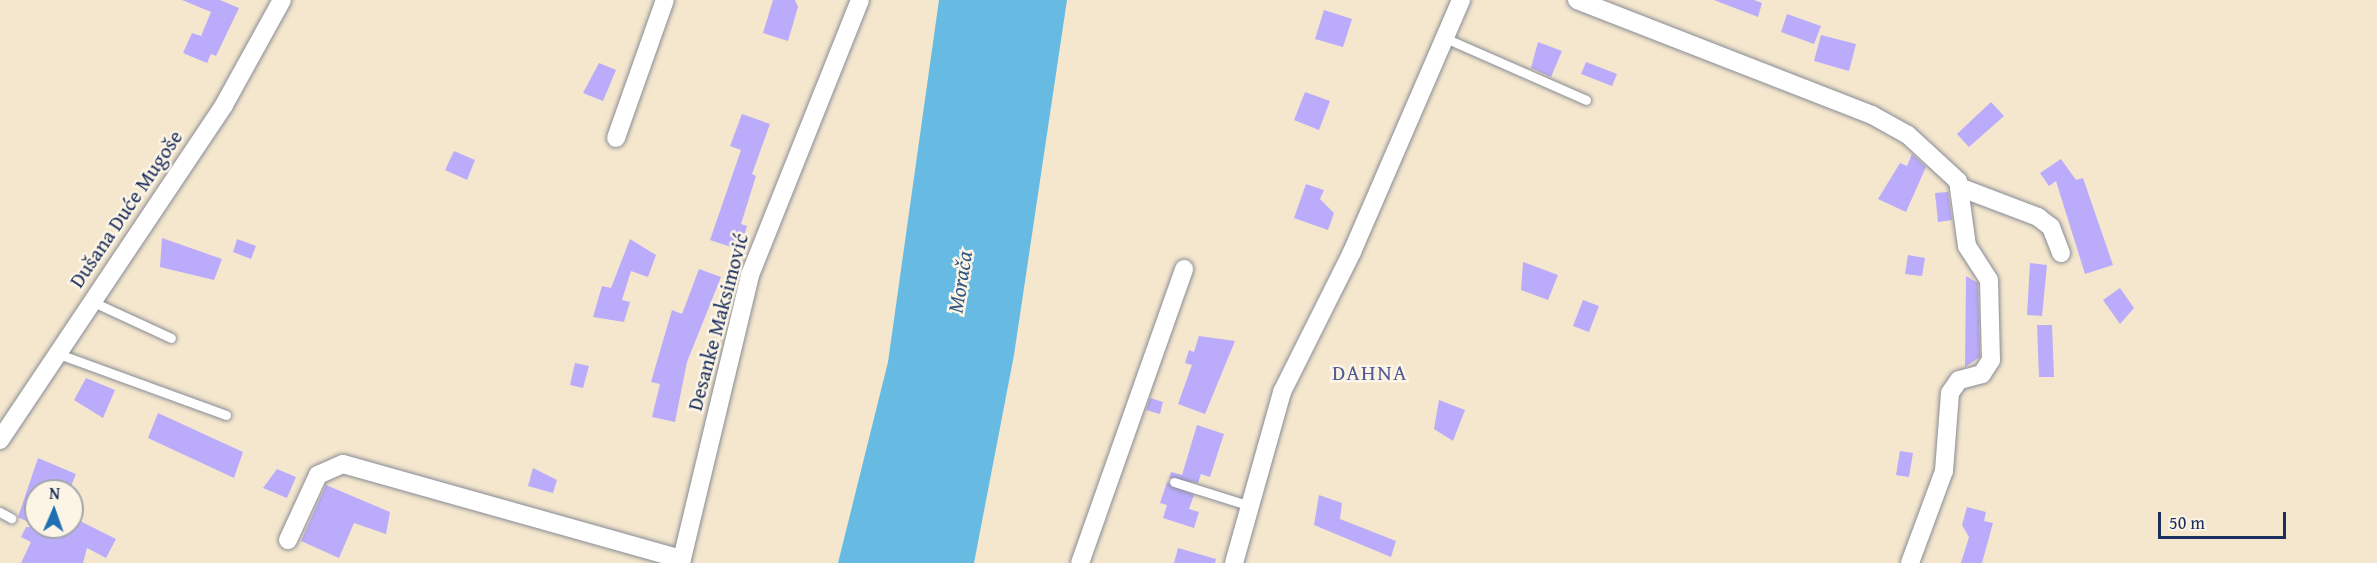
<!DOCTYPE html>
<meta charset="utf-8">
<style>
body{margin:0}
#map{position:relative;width:2377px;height:563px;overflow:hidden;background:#f5e7cd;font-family:"Gentium Book Plus",serif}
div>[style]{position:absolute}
.water>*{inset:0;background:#67bbe3}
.building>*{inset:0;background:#baacfa}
.roads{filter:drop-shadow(0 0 2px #888b96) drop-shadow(0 0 2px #888b96)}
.lane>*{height:9px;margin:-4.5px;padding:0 4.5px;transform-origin:4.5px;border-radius:4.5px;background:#fff}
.street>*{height:18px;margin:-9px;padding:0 9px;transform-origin:9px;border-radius:9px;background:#fff}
span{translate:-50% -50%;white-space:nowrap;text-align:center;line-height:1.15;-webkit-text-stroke:5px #fcf5e5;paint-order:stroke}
.street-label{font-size:21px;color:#1b2f5e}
.water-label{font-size:22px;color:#325986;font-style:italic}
.neighbourhood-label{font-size:22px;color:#535b95;letter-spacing:1.5px}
.north{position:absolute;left:24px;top:479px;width:60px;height:60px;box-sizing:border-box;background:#fcf5e5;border:2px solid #a2a6af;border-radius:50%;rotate:2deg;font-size:16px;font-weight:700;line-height:24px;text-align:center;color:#1b2f5e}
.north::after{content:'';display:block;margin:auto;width:21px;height:27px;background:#1f6fb2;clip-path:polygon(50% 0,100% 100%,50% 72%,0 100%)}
.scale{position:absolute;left:2158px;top:512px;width:128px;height:27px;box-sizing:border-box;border:3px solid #1b2f5e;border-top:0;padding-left:8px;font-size:18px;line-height:21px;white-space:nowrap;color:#1b2f5e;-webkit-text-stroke:4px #fcf5e5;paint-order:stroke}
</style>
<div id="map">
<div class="water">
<div style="clip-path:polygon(939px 0,1067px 0,1014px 355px,974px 563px,838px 563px,888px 362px)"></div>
</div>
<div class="building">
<div style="clip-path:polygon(182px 0,220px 0,239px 8px,216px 56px,211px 54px,207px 63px,183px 53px,192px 33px,201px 36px,211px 12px)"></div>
<div style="clip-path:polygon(773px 0,795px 0,798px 7px,788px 41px,763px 33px)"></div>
<div style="clip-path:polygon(1714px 0,1754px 0,1762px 3px,1758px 17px)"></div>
<div style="clip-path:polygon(1324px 10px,1352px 19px,1343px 47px,1315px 39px)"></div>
<div style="clip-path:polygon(1787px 14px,1821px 26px,1814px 44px,1781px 32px)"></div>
<div style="clip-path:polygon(1821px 35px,1856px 44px,1849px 71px,1814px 61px)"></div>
<div style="clip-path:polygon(1538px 42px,1562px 51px,1551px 77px,1531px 68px)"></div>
<div style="clip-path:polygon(1586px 62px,1617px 74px,1612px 86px,1581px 74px)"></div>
<div style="clip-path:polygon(599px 63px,616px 70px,603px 101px,583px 93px)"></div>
<div style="clip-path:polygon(1305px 92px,1330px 101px,1319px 130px,1294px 120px)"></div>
<div style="clip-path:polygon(1991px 102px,2004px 116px,1969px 147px,1957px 134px)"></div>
<div style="clip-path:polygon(742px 114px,770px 124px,752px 174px,756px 176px,741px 224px,747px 226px,740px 250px,710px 240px,741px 150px,730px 146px)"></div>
<div style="clip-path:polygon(454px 151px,475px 160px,467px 180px,445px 170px)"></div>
<div style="clip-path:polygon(1912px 154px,1926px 167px,1906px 212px,1878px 199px,1900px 163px,1907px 166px)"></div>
<div style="clip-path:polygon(2061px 159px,2076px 180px,2083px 178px,2113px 265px,2085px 274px,2056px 181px,2049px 186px,2040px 173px)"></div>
<div style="clip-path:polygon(1306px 184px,1324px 190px,1320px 199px,1334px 213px,1328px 230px,1294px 218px)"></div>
<div style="clip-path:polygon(1948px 192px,1952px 220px,1938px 222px,1935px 193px)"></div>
<div style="clip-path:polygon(162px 238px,222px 259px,214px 280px,160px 267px)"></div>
<div style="clip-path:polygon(237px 239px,256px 246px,251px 259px,233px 252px)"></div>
<div style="clip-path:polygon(630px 239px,656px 255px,648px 277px,631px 271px,622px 300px,630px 302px,624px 322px,593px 317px,602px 286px,611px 288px)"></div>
<div style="clip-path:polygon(1908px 255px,1925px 258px,1922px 276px,1905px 274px)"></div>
<div style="clip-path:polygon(1523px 262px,1558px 275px,1548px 300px,1521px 290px)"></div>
<div style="clip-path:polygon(2030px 263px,2047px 265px,2042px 316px,2027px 315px)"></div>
<div style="clip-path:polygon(699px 269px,721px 277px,687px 362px,675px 422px,652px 417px,660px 384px,651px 382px,672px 310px,682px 314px)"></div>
<div style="clip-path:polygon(1966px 276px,1978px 283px,1980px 357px,1965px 367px)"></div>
<div style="clip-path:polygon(2120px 288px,2134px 308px,2120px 324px,2103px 300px)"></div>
<div style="clip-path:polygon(1583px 300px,1599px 306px,1589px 332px,1573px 326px)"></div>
<div style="clip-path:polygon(2037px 325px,2052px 325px,2054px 377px,2039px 377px)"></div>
<div style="clip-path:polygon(1199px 336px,1235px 341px,1205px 414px,1178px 404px,1192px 365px,1185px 363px,1189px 350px,1194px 352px)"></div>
<div style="clip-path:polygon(575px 363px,589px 366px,583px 388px,570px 385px)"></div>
<div style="clip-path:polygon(86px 378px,115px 390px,103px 418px,74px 400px)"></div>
<div style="clip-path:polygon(1150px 398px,1163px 402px,1160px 414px,1146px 410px)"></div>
<div style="clip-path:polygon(1439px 400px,1465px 410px,1453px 441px,1434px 429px)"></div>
<div style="clip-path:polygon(158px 413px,243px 452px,234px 478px,148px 438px)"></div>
<div style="clip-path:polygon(1197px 425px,1224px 434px,1210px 477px,1201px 474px,1198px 483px,1169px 478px,1171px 472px,1182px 475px)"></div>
<div style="clip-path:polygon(1900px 451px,1913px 453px,1909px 477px,1896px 475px)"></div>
<div style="clip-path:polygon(38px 458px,76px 474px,69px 491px,36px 490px,36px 526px,18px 517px)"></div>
<div style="clip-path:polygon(533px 468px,557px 480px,553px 493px,528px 486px)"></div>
<div style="clip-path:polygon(277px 469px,296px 477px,287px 498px,263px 488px)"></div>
<div style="clip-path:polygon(1167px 482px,1194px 495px,1189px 509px,1199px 512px,1194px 528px,1163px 518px,1167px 505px,1160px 503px)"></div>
<div style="clip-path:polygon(326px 485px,390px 512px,386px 534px,354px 523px,339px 558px,301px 541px)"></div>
<div style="clip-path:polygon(1319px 495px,1342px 503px,1340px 519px,1396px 541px,1391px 557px,1314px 525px)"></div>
<div style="clip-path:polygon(1967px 507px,1986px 512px,1984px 521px,1993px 523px,1982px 563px,1961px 563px,1969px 537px,1962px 525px)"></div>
<div style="clip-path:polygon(72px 517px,116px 539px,106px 558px,87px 548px,83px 563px,21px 563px,31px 542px,21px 537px,26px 527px,72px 527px)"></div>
<div style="clip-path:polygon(1178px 548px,1216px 559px,1215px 563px,1174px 563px)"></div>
</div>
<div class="roads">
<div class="lane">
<div style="left:1445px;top:38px;width:154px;rotate:23.7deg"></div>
<div style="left:91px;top:301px;width:88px;rotate:24.8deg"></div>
<div style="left:56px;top:353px;width:181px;rotate:20deg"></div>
<div style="left:1174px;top:482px;width:80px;rotate:17.5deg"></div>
<div style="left:0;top:512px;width:13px;rotate:29deg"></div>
</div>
<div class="street">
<div style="left:1577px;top:0;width:317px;rotate:21.3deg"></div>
<div style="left:1872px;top:115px;width:41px;rotate:29.1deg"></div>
<div style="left:1908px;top:135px;width:68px;rotate:42.6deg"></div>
<div style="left:1958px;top:181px;width:66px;rotate:82.1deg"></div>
<div style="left:1967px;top:246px;width:40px;rotate:57.1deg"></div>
<div style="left:1989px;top:280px;width:80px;rotate:88.6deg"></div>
<div style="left:1991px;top:360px;width:17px;rotate:123deg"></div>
<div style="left:1982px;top:374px;width:24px;rotate:165deg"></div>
<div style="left:1959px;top:380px;width:16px;rotate:125deg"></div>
<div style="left:1950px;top:393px;width:78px;rotate:94.4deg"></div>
<div style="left:1944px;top:471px;width:98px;rotate:110.3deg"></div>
<div style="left:616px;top:138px;width:146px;rotate:-70.5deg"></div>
<div style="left:1959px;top:187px;width:85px;rotate:20.8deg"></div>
<div style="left:2038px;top:217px;width:16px;rotate:38deg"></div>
<div style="left:2051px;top:227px;width:28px;rotate:69deg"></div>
<div style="left:0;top:440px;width:403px;rotate:-56.2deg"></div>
<div style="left:224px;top:105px;width:120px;rotate:-61.1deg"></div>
<div style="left:288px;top:540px;width:72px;rotate:-65.2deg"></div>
<div style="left:318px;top:475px;width:27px;rotate:-24deg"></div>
<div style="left:343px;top:464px;width:352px;rotate:15.7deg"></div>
<div style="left:681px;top:563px;width:296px;rotate:-76.5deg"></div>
<div style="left:750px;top:275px;width:296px;rotate:-68.2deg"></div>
<div style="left:1080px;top:563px;width:312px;rotate:-70.5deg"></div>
<div style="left:1234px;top:563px;width:178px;rotate:-74.3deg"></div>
<div style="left:1282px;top:392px;width:157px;rotate:-63.4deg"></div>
<div style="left:1352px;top:252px;width:275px;rotate:-66.6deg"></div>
</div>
</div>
<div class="street-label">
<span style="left:126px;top:209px;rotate:-56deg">Dušana Duće Mugoše</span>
<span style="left:718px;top:322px;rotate:-75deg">Desanke Maksimović</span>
</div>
<div class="water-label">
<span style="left:960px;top:282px;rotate:-81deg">Morača</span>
</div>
<div class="neighbourhood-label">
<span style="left:1370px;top:373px">DAHNA</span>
</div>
<div class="north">N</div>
<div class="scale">50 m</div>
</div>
